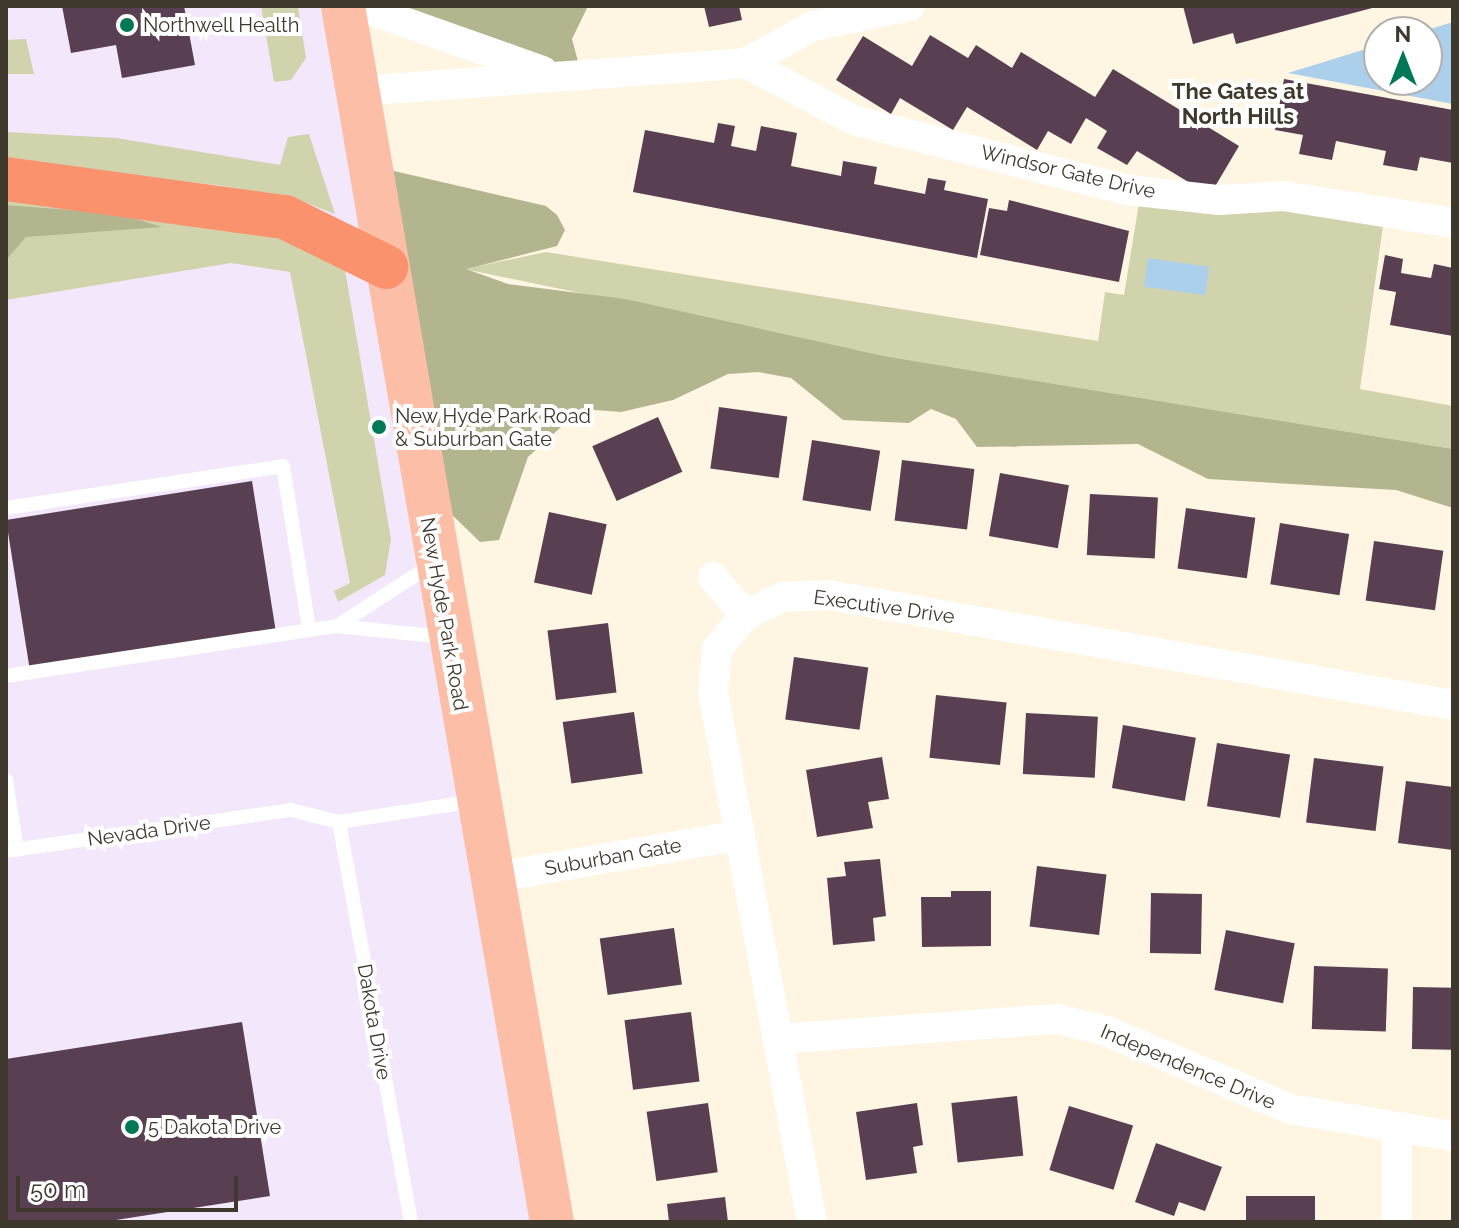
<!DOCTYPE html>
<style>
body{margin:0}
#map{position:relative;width:1459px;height:1228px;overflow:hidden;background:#fff5e3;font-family:Raleway,sans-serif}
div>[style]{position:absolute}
.commercial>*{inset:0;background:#f3e7fb}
.green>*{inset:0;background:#d0d3ac}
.forest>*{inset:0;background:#b2b58d}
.water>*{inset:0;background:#acd0ec;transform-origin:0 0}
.building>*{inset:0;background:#583f51;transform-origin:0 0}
.service>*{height:14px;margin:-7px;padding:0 7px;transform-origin:7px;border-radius:7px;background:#fff}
.minor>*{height:30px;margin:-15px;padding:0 15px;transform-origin:15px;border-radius:15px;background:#fff}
.primary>*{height:44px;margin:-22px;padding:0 22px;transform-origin:22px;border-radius:22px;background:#fdbea8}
.motorway>*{height:44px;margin:-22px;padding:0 22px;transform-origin:22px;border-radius:22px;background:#fb926e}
.dots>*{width:22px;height:22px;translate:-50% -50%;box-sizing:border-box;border:4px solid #fff;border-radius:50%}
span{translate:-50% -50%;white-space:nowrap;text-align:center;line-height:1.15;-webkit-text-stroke:8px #fff;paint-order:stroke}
.poi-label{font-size:20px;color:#3f392d}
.left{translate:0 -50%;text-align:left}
.street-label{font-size:20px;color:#3f392d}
.neighbourhood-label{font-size:22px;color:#3f392d;font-weight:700}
.frame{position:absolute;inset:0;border:8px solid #3f392d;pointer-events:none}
.north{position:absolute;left:1363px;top:16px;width:80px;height:80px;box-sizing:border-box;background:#fff;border:2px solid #b2b0ab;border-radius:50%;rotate:0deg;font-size:22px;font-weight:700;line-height:32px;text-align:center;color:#3f392d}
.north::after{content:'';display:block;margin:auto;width:28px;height:36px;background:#027956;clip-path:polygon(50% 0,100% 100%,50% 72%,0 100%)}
.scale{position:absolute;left:16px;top:1176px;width:222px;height:36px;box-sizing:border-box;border:4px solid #3f392d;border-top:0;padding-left:10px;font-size:24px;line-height:28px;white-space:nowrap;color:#3f392d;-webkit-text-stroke:6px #fff;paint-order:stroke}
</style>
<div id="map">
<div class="commercial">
<div style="clip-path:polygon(6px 6px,343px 6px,551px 1222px,6px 1222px)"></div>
</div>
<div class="green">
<div style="clip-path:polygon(261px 6px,298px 6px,306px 58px,291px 80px,274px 82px)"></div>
<div style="clip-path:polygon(26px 39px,34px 74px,6px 74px,6px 40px)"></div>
<div style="clip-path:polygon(6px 132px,116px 138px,280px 165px,288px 137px,309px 134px,335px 214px,294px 198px,216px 185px,6px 161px)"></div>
<div style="clip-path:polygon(6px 187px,296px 232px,344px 264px,391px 539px,385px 575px,338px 602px,334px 591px,350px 583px,290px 272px,231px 263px,6px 300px)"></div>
<div style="clip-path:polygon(1141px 191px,1385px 212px,1360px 389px,1453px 406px,1453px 449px,884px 356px,464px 269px,546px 252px,1098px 341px,1105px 292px,1124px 295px)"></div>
</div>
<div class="forest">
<div style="clip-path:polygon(402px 6px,588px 6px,572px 39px,579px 65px,559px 64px)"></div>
<div style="clip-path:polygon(368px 165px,546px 206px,557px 215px,565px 230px,557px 246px,466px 269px,508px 284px,625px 299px,884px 356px,1453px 449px,1453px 508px,1396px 490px,1208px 479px,1138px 444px,977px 447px,956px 419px,931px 409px,909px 423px,843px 420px,791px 378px,758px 372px,728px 374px,673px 400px,621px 412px,581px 409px,528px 457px,499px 540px,480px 542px,447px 510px)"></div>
<div style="clip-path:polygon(6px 205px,121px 214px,162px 227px,26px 237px,6px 260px)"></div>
</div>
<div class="water">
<div style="clip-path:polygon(1453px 22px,1453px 104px,1288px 73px,1379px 45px,1379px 80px,1427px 80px,1427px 32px,1421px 32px)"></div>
<div style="left:1148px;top:258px;width:62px;height:29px;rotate:8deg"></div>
</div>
<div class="building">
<div style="clip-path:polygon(62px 6px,184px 6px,195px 65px,122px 78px,116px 45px,71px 53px)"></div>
<div style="clip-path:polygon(704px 6px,739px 6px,742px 20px,709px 27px)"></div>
<div style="clip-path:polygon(1183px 6px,1376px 6px,1376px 7px,1236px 44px,1233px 33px,1193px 44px)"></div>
<div style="clip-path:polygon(930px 35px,968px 58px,976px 45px,1012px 68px,1021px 52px,1095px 97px,1113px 69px,1239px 146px,1210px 195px,1137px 151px,1127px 165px,1097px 148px,1107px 131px,1086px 118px,1071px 144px,1048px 131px,1037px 150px,967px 107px,953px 130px,900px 98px,891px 114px,836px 80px,863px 36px,912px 66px)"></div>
<div style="clip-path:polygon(1284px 79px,1453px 110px,1453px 163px,1420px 157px,1417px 171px,1383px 165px,1386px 151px,1336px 141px,1332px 160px,1299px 154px,1303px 135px,1275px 130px)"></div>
<div style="clip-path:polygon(718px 123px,735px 126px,731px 146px,756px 151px,761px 126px,797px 133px,791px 166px,841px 176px,843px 161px,877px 167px,874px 184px,925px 194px,928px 178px,946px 181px,944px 190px,988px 199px,977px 258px,633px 192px,645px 130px,714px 143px)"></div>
<div style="clip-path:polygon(1009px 200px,1129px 231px,1119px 282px,980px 255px,989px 208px,1007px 211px)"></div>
<div style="clip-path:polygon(1385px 255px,1403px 259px,1401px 273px,1431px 278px,1434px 264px,1453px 268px,1453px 336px,1390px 325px,1396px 292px,1379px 289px)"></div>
<div style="left:719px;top:407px;width:69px;height:62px;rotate:8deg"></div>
<div style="left:658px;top:417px;width:60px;height:72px;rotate:66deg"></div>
<div style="left:812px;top:440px;width:69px;height:61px;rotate:9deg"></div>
<div style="left:902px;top:460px;width:73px;height:61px;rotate:7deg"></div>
<div style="left:1000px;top:473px;width:70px;height:64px;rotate:10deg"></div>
<div style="left:252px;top:481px;width:150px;height:249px;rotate:81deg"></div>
<div style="left:1090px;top:494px;width:68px;height:61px;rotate:3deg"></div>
<div style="left:1186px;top:508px;width:70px;height:61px;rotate:8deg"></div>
<div style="left:549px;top:512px;width:59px;height:72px;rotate:12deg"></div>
<div style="left:1280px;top:523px;width:70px;height:62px;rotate:9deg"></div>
<div style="left:1374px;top:541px;width:70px;height:60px;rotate:8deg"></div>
<div style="left:608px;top:623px;width:70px;height:61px;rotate:83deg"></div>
<div style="left:794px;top:657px;width:75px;height:63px;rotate:8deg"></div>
<div style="left:936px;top:695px;width:71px;height:63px;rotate:6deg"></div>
<div style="left:634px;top:712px;width:62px;height:72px;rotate:82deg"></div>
<div style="left:1026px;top:713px;width:72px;height:61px;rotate:3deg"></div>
<div style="left:1123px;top:725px;width:74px;height:64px;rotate:10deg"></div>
<div style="left:1217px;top:743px;width:74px;height:64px;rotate:9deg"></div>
<div style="clip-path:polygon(882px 757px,889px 799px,868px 802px,873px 828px,817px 837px,806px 770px)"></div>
<div style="left:1314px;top:758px;width:70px;height:65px;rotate:7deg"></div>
<div style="clip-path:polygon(1406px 781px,1453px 787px,1453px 850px,1398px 843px)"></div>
<div style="clip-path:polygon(880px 859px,886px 916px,873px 918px,875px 941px,833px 945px,827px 878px,846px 876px,844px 862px)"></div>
<div style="left:1037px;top:866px;width:70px;height:61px;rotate:7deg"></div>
<div style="clip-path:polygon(951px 891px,991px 891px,991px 946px,922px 947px,921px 897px,951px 897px)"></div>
<div style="left:1151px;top:893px;width:51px;height:60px;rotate:1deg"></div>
<div style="left:674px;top:928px;width:57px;height:75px;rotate:82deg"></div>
<div style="left:1226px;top:930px;width:70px;height:61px;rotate:11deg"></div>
<div style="left:1314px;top:966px;width:74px;height:63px;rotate:2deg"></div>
<div style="left:1413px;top:987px;width:40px;height:62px;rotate:1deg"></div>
<div style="left:691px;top:1012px;width:70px;height:67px;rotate:83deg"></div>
<div style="clip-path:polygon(242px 1022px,270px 1196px,103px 1222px,6px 1222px,6px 1059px)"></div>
<div style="left:1017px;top:1096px;width:60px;height:66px;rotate:84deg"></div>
<div style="left:708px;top:1103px;width:70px;height:62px;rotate:82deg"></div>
<div style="clip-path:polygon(917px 1103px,923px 1145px,913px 1147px,917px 1173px,866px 1180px,856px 1112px)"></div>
<div style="left:1069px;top:1106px;width:67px;height:67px;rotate:17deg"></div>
<div style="clip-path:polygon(1156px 1143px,1222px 1167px,1205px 1211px,1179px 1202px,1174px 1216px,1135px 1202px)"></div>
<div style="left:1246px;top:1196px;width:69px;height:26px"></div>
<div style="clip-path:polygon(725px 1197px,728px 1222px,669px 1222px,667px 1204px)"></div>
</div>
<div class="service">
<div style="left:6px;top:508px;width:280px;rotate:-8.6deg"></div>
<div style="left:283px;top:466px;width:165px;rotate:80.9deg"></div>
<div style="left:337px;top:626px;width:116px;rotate:-33deg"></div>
<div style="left:6px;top:676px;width:334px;rotate:-8.6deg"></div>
<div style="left:336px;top:626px;width:110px;rotate:5.8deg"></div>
<div style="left:6px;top:780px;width:71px;rotate:81.1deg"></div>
<div style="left:339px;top:822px;width:406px;rotate:79.8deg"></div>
<div style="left:6px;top:851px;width:288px;rotate:-8.2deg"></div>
<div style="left:291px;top:810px;width:49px;rotate:14deg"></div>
<div style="left:339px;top:822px;width:138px;rotate:-8.8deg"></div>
</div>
<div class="minor">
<div style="left:359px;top:6px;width:195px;rotate:19.5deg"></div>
<div style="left:746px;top:63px;width:121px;rotate:28deg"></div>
<div style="left:853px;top:120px;width:284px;rotate:14.3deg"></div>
<div style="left:1128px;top:190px;width:92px;rotate:6.3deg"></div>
<div style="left:1219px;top:200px;width:64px;rotate:-3.6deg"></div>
<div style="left:1283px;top:196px;width:172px;rotate:9deg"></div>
<div style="left:358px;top:91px;width:389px;rotate:-4.1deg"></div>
<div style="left:746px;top:63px;width:77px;rotate:-28.9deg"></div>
<div style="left:813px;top:26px;width:99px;rotate:-11.7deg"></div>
<div style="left:713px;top:577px;width:50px;rotate:49.9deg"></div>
<div style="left:490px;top:878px;width:250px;rotate:-9.7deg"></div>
<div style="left:777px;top:1039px;width:281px;rotate:-4.1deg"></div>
<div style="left:1057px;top:1019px;width:51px;rotate:13.5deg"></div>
<div style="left:1107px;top:1031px;width:199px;rotate:23.1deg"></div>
<div style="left:1290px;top:1109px;width:165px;rotate:9.4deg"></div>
<div style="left:812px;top:1222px;width:539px;rotate:-100.58deg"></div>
<div style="left:713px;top:692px;width:43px;rotate:-84.7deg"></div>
<div style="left:717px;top:649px;width:44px;rotate:-50.5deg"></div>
<div style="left:745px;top:615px;width:42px;rotate:-25.3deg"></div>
<div style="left:783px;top:597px;width:45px;rotate:-2.5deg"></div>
<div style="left:828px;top:595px;width:635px;rotate:9.98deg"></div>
<div style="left:1397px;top:1222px;width:90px;rotate:-90deg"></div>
</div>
<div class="primary">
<div style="left:343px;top:6px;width:1234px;rotate:80.25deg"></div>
</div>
<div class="motorway">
<div style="left:6px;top:179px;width:282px;rotate:7.8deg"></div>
<div style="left:285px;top:217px;width:113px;rotate:26.3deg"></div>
</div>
<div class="dots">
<div style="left:127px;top:25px;background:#027956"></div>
<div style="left:379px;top:427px;background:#027956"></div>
<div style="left:132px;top:1127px;background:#027956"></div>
</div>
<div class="poi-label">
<span class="left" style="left:143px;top:25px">Northwell Health</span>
<span class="left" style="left:395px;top:428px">New Hyde Park Road<br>&amp; Suburban Gate</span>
<span class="left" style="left:148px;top:1127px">5 Dakota Drive</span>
</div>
<div class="street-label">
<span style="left:1068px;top:172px;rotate:13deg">Windsor Gate Drive</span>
<span style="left:884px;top:607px;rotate:8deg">Executive Drive</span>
<span style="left:444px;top:614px;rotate:80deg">New Hyde Park Road</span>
<span style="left:149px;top:831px;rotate:-8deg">Nevada Drive</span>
<span style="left:613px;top:857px;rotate:-10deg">Suburban Gate</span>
<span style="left:374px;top:1022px;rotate:80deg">Dakota Drive</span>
<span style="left:1188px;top:1067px;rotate:23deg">Independence Drive</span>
</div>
<div class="neighbourhood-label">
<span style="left:1238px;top:104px">The Gates at<br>North Hills</span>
</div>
<div class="frame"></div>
<div class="north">N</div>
<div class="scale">50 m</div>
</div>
